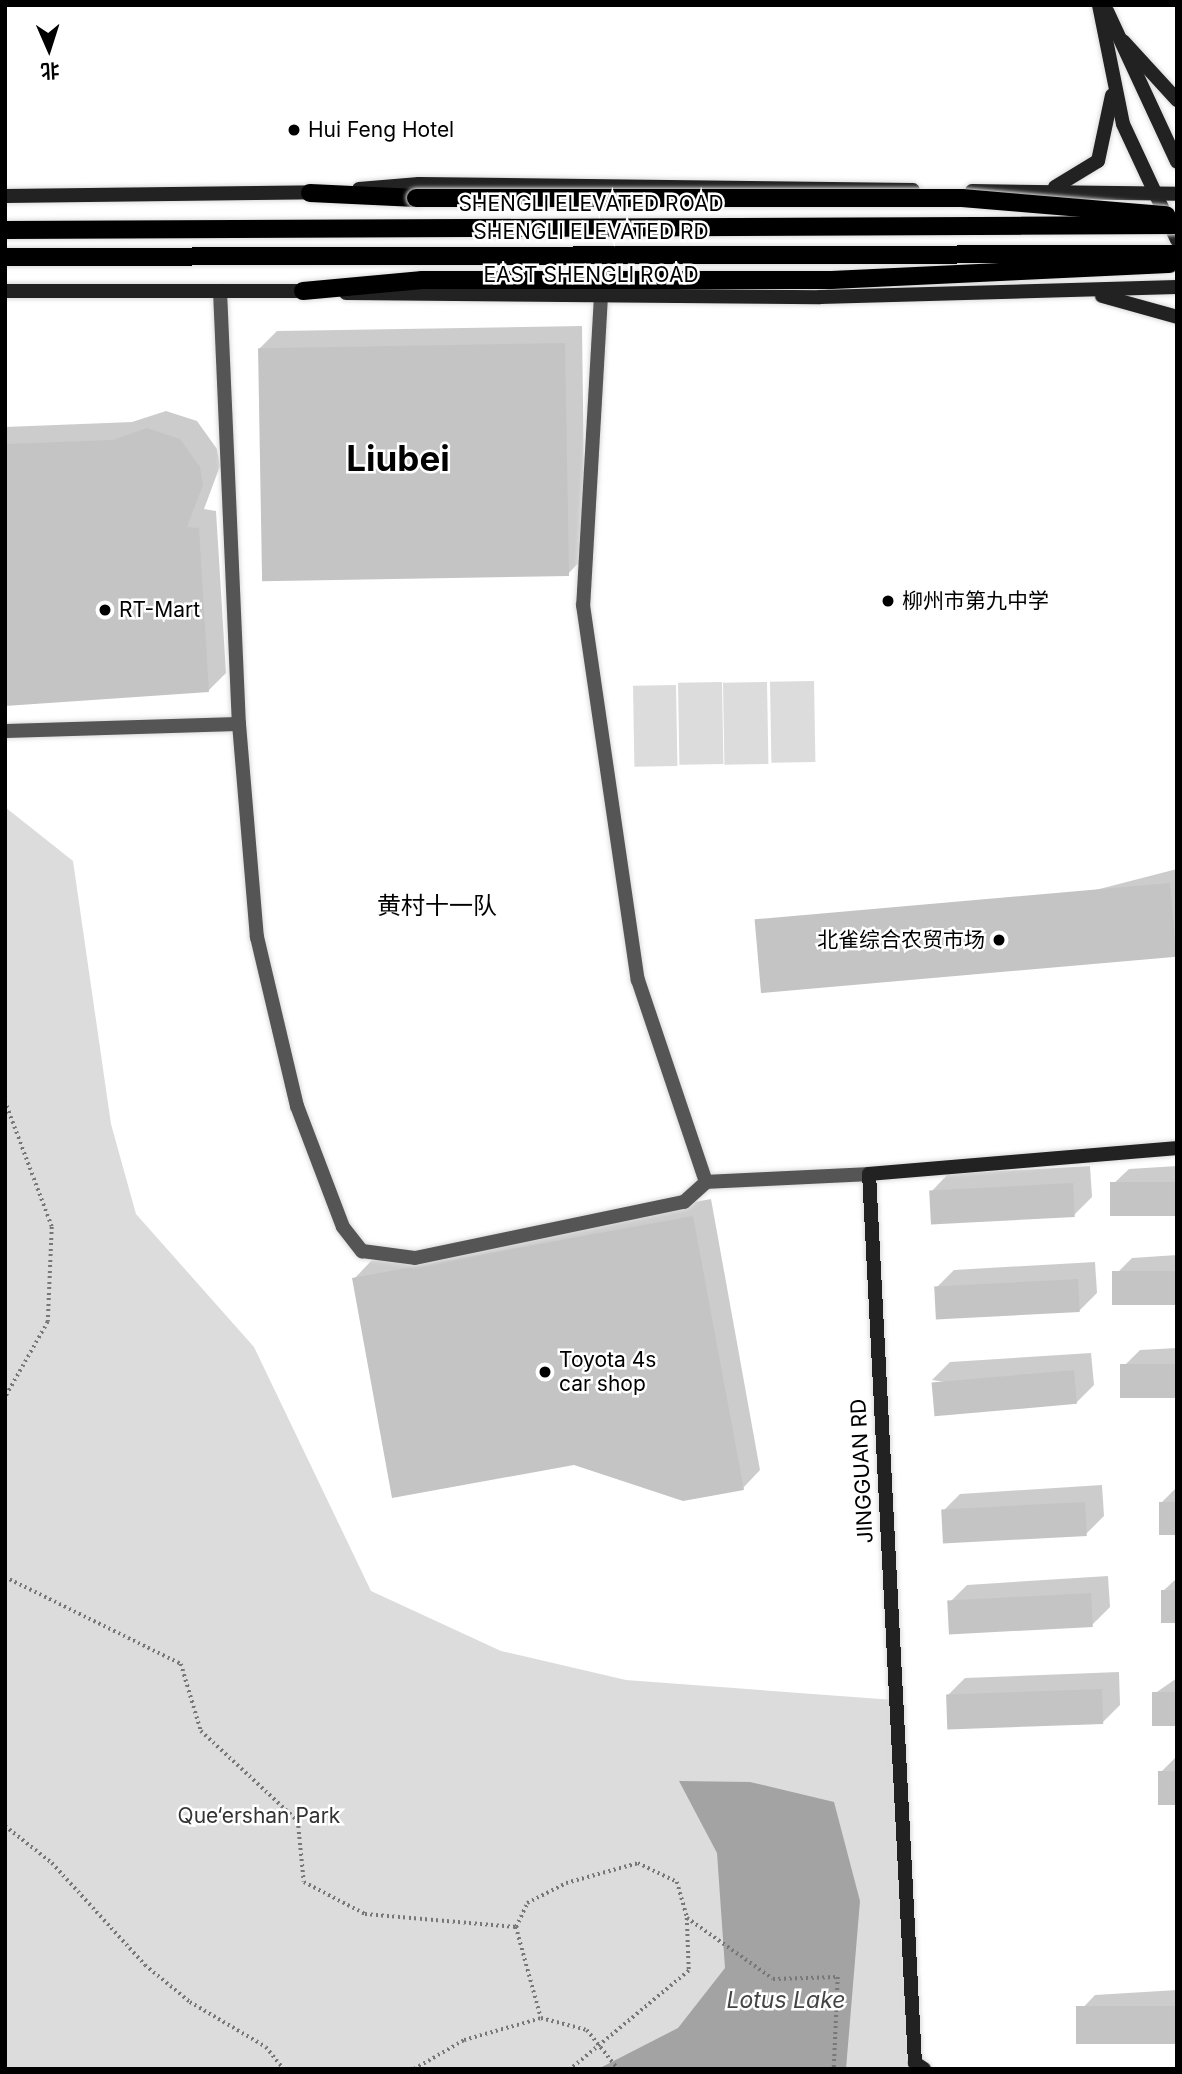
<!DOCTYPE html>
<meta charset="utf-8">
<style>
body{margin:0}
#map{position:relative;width:1182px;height:2074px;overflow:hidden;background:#fff;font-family:Inter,"Noto Sans SC",sans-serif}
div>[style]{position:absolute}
.green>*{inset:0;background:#dcdcdc;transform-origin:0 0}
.water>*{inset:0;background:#a3a3a3}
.shadow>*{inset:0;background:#0003}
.building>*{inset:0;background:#c4c4c4;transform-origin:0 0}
.path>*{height:3.5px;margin-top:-1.75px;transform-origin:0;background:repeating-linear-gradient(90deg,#777 0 2px,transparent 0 5.5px)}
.roads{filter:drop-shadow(0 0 2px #dbdbdb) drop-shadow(0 0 2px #dbdbdb)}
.street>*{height:14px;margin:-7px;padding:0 7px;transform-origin:7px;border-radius:7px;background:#555}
.secondary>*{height:14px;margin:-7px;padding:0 7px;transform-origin:7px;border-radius:7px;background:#222}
.primary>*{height:18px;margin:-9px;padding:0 9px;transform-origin:9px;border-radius:9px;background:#000}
.bridges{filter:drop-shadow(0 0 2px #dbdbdb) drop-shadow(0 0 2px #dbdbdb)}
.primary-bridge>*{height:18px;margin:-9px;padding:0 9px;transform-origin:9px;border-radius:9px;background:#000}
.dots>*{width:19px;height:19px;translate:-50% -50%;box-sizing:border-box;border:4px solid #fff;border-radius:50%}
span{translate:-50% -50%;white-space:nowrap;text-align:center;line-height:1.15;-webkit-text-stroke:5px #fff;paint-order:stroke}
.poi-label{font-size:21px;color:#000}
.left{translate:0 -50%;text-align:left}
.right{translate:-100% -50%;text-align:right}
.street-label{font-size:21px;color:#000}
.park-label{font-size:21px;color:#333}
.water-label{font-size:23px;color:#444;font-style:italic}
.quarter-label{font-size:24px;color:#000}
.town-label{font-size:35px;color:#000;font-weight:700}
.frame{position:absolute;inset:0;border:7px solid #000;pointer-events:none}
.north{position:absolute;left:14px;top:14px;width:70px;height:70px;-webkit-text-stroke:5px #fff;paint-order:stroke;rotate:177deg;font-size:19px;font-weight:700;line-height:28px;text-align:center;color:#000}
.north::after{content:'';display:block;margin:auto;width:24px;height:32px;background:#000;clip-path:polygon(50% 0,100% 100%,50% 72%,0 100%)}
</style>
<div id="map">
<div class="green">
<div style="left:814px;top:681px;width:81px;height:44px;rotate:89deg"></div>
<div style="left:722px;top:682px;width:82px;height:44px;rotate:89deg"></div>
<div style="left:767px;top:682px;width:82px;height:44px;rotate:89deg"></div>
<div style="left:676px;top:685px;width:81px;height:43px;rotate:89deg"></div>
<div style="clip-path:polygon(5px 807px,73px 861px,111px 1124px,136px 1214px,254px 1347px,371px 1591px,501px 1651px,626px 1680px,894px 1700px,915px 2063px,924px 2069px,5px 2069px)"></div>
</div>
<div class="water">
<div style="clip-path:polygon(679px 1781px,750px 1782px,834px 1802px,860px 1901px,846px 2069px,598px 2069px,678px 2028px,725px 1968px,717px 1853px)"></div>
</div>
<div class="shadow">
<div style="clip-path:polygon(582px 326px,585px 556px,568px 574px,259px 349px,277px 331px)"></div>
<div style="clip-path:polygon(166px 411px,197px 421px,217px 449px,220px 466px,204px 509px,216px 511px,226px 673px,209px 690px,5px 704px,5px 427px,132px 422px)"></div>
<div style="clip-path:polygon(1177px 869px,1177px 955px,768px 987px,786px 970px)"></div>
<div style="clip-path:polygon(1090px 1166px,1092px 1197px,1074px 1215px,931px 1192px,948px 1174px)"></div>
<div style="clip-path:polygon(1177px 1166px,1177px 1214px,1111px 1186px,1129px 1169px)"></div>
<div style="clip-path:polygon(711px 1199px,760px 1470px,743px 1488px,354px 1279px,371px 1261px)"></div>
<div style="clip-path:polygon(1177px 1255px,1177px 1303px,1114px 1276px,1132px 1258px)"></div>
<div style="clip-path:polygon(1095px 1262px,1097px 1293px,1079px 1311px,936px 1288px,954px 1270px)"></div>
<div style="clip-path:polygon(1177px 1348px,1177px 1396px,1122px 1368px,1140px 1350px)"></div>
<div style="clip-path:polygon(1091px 1353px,1094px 1385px,1076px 1403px,932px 1380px,950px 1362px)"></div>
<div style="clip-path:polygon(1102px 1485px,1104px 1516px,1086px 1534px,943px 1511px,960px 1494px)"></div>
<div style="clip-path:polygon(1177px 1487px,1177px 1533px,1161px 1503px)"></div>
<div style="clip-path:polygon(1108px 1576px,1110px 1607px,1092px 1625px,949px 1603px,967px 1585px)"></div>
<div style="clip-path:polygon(1177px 1578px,1177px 1621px,1163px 1591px)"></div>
<div style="clip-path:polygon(1119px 1672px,1120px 1705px,1102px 1723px,947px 1696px,965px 1678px)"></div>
<div style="clip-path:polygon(1177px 1678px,1177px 1725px,1154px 1694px)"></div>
<div style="clip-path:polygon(1176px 1757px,1177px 1757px,1177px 1803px,1160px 1773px)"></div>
<div style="clip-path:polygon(1177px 1990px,1177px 2042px,1078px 2013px,1095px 1995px)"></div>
</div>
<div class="building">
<div style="left:565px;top:343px;width:233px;height:307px;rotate:89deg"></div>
<div style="clip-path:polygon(147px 428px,180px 439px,200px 467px,203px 485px,187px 527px,199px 528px,209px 692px,5px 706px,5px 444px,113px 440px)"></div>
<div style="left:1170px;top:883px;width:74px;height:417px;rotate:85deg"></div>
<div style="left:1177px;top:1182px;width:34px;height:67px;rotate:90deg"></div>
<div style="left:1073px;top:1183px;width:34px;height:144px;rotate:87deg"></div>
<div style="clip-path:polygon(693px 1216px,744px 1490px,683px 1501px,574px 1465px,392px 1498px,352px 1278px)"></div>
<div style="left:1177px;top:1271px;width:34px;height:65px;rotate:90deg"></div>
<div style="left:1078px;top:1279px;width:33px;height:144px;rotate:87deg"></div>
<div style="left:1177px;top:1364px;width:34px;height:57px;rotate:90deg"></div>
<div style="left:1074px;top:1370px;width:34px;height:143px;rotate:85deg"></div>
<div style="left:1085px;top:1502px;width:34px;height:144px;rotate:87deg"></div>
<div style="left:1159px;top:1502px;width:18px;height:33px"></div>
<div style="left:1161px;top:1590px;width:16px;height:33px"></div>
<div style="left:1091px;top:1593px;width:34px;height:144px;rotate:87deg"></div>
<div style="left:1102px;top:1689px;width:35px;height:156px;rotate:88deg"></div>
<div style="left:1177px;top:1692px;width:34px;height:25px;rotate:90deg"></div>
<div style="left:1177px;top:1771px;width:34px;height:19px;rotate:90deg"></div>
<div style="left:1177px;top:2006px;width:38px;height:101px;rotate:90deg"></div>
</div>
<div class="path">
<div style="left:5px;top:1101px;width:134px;rotate:69.5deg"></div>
<div style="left:52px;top:1227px;width:95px;rotate:92.4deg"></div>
<div style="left:48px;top:1322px;width:87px;rotate:119.5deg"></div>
<div style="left:5px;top:1577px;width:196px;rotate:26.3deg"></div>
<div style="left:181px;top:1664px;width:70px;rotate:73.4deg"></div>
<div style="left:201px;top:1731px;width:132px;rotate:42.9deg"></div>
<div style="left:298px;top:1821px;width:61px;rotate:84.4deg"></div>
<div style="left:304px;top:1882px;width:69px;rotate:27.7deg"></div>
<div style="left:365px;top:1914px;width:152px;rotate:4.9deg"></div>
<div style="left:516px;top:1927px;width:94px;rotate:74.6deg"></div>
<div style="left:541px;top:2018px;width:48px;rotate:14.6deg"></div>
<div style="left:587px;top:2030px;width:50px;rotate:51.5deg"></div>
<div style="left:5px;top:1826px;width:60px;rotate:38.2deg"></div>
<div style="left:52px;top:1863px;width:138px;rotate:47.6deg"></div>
<div style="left:145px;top:1965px;width:58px;rotate:39.4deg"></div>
<div style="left:190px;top:2002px;width:88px;rotate:30.6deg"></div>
<div style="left:266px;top:2047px;width:28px;rotate:51deg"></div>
<div style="left:687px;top:1918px;width:105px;rotate:35.3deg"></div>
<div style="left:773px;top:1979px;width:65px;rotate:-1.8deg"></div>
<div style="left:838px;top:1977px;width:92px;rotate:92.5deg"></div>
<div style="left:516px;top:1927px;width:26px;rotate:-65deg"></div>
<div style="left:527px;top:1903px;width:44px;rotate:-27.1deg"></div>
<div style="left:566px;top:1883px;width:75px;rotate:-15.5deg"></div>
<div style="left:638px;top:1863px;width:43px;rotate:26deg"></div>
<div style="left:677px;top:1882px;width:37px;rotate:74deg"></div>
<div style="left:687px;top:1918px;width:53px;rotate:87.8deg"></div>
<div style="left:689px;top:1971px;width:153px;rotate:140.3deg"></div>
<div style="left:414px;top:2069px;width:58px;rotate:-30.1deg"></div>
<div style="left:464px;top:2040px;width:80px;rotate:-15.9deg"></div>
</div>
<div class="roads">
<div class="street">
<div style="left:220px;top:291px;width:433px;rotate:87.5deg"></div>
<div style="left:239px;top:724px;width:214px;rotate:85.2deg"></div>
<div style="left:257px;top:937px;width:174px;rotate:76.7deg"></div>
<div style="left:297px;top:1106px;width:129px;rotate:69.2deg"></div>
<div style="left:343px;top:1227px;width:31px;rotate:52deg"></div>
<div style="left:362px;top:1251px;width:53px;rotate:7.5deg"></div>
<div style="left:415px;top:1258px;width:275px;rotate:-11.8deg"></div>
<div style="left:684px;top:1202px;width:30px;rotate:-42deg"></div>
<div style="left:706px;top:1182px;width:163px;rotate:-2.8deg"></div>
<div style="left:601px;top:296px;width:310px;rotate:93.3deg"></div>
<div style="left:583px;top:605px;width:379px;rotate:81.7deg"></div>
<div style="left:638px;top:980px;width:213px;rotate:71.4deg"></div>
<div style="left:5px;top:731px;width:234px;rotate:-1.7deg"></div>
</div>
<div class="secondary">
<div style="left:1099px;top:5px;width:121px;rotate:78.6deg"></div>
<div style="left:1123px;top:124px;width:128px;rotate:65deg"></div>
<div style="left:1107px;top:11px;width:166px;rotate:65.1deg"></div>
<div style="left:1123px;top:41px;width:80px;rotate:47.5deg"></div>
<div style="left:1055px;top:187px;width:50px;rotate:-31.2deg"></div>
<div style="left:1098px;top:161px;width:67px;rotate:-78deg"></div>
<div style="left:359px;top:189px;width:60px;rotate:-4.8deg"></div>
<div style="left:419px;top:184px;width:494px;rotate:0.7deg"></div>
<div style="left:972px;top:191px;width:205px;rotate:0.8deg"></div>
<div style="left:5px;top:196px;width:313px;rotate:-0.7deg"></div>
<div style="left:5px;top:291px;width:307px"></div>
<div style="left:346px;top:293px;width:474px;rotate:0.5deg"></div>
<div style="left:820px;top:297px;width:357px;rotate:-1.6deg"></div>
<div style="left:1102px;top:296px;width:78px;rotate:15.6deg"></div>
<div style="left:924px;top:2069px;width:11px;rotate:-146deg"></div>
<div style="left:915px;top:2063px;width:890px;rotate:-92.96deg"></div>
<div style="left:869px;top:1174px;width:309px;rotate:-4.8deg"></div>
</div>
<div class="primary">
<div style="left:310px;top:193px;width:106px;rotate:2.7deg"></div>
<div style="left:5px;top:257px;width:1172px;rotate:-0.15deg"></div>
<div style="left:303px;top:291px;width:120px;rotate:-5.3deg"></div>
<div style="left:422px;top:280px;width:408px"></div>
<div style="left:830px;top:280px;width:340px;rotate:-2.7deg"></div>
</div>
</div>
<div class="bridges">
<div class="primary-bridge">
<div style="left:416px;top:198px;width:546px"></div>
<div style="left:962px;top:198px;width:205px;rotate:4.8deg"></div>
<div style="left:5px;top:230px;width:1172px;rotate:-0.24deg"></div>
</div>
</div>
<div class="dots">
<div style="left:294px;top:130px;background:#000"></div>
<div style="left:888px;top:601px;background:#000"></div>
<div style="left:105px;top:610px;background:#000"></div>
<div style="left:999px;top:940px;background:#000"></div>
<div style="left:545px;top:1372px;background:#000"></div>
</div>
<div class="poi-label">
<span class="left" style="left:308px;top:130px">Hui Feng Hotel</span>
<span class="left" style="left:902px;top:601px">柳州市第九中学</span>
<span class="left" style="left:119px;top:610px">RT-Mart</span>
<span class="right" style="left:985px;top:940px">北雀综合农贸市场</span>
<span class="left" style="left:559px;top:1372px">Toyota 4s<br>car shop</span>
</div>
<div class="street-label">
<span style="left:591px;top:204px">SHENGLI ELEVATED ROAD</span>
<span style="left:591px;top:232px">SHENGLI ELEVATED RD</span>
<span style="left:591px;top:275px">EAST SHENGLI ROAD</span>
<span style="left:862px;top:1471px;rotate:-93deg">JINGGUAN RD</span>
</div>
<div class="park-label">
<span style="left:259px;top:1816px">Que‘ershan Park</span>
</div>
<div class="water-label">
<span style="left:786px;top:2000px">Lotus Lake</span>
</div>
<div class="quarter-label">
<span style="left:437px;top:906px">黄村十一队</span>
</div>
<div class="town-label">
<span style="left:398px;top:458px">Liubei</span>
</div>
<div class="frame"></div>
<div class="north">北</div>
</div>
